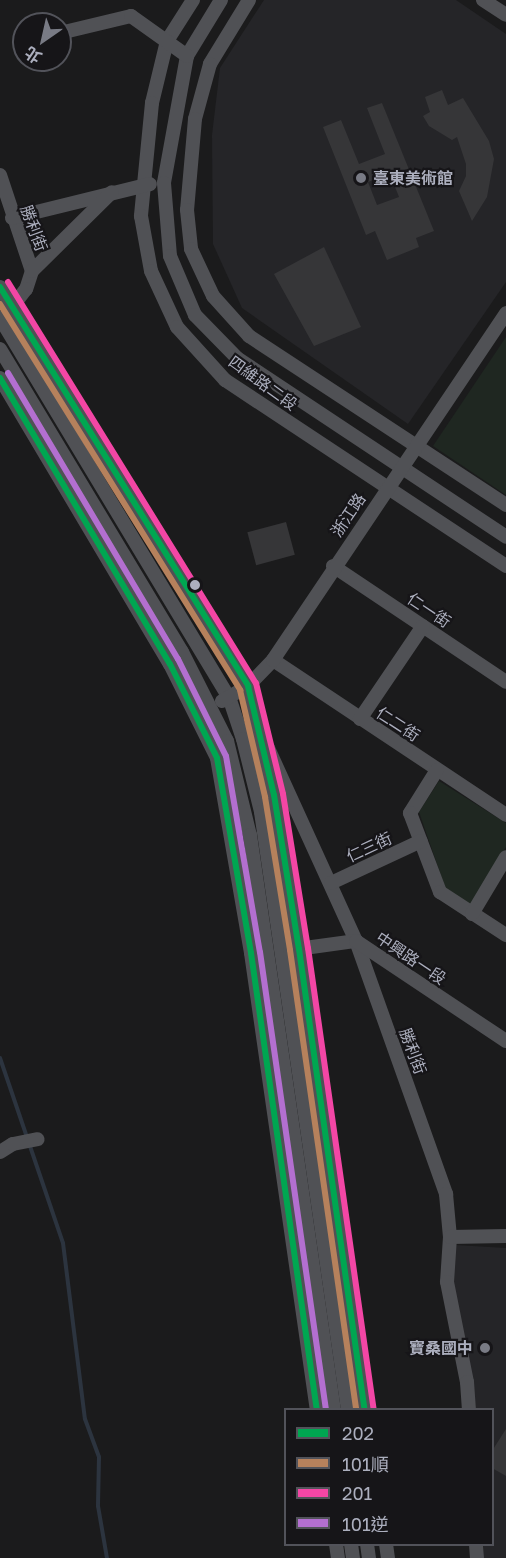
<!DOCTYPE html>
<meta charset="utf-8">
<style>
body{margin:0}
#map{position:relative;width:506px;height:1558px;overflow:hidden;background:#1b1b1c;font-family:"Golos Text","Noto Sans TC",sans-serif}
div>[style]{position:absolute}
.built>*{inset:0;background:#252528}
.green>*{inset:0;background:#1f2721}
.stream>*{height:4px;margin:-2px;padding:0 2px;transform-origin:2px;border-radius:2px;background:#2c343f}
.building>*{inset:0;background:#363638;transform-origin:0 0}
.minor>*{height:14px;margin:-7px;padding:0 7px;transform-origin:7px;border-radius:7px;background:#505155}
.bus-1>*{height:6px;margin:-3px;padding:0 3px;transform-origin:3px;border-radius:3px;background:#00a651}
.bus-2>*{height:6px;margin:-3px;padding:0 3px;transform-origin:3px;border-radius:3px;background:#b6815c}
.bus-3>*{height:6px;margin:-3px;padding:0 3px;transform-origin:3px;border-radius:3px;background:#f346a5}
.bus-4>*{height:6px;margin:-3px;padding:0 3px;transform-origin:3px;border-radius:3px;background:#b36fd0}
.dots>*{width:16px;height:16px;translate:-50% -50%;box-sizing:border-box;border:3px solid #161518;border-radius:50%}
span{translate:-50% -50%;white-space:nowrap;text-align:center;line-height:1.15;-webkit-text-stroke:4.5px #161518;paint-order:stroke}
.poi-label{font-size:16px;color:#acafbe;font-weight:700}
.left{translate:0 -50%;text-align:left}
.right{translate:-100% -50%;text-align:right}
.street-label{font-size:16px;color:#acafbe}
.legend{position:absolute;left:284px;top:1408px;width:210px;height:138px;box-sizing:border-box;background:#161518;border:2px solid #52535a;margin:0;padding:8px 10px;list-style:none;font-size:18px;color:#acafbe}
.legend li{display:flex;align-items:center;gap:12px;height:30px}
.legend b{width:30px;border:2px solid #52535a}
.north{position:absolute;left:12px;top:12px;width:60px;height:60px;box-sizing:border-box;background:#161518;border:2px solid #52535a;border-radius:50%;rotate:214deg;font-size:16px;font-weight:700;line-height:24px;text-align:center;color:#acafbe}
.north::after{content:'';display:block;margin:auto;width:21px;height:27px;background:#797b85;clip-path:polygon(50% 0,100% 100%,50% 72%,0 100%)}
</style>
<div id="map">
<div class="built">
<div style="clip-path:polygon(264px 0,456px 0,506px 34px,506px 282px,408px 424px,242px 308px,213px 244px,212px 135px,220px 68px)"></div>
<div style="clip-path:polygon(455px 1245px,506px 1248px,506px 1558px,484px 1558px,484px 1545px,492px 1544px,492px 1410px,475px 1409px,452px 1294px)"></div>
</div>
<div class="green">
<div style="clip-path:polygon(506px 337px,506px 495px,433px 446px)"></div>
<div style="clip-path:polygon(439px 781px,506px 823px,506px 847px,471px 906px,445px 887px,419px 812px)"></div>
</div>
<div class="stream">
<div style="left:0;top:1058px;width:195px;rotate:71.2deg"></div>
<div style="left:63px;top:1243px;width:177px;rotate:82.9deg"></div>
<div style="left:85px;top:1419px;width:40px;rotate:69.8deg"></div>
<div style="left:99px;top:1457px;width:49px;rotate:91.2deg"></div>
<div style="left:98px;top:1506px;width:53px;rotate:80.2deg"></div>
</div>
<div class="building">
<div style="clip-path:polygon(442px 90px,448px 105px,463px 98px,489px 141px,494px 159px,487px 197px,472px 221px,459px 191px,466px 176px,466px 164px,457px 137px,452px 140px,429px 126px,423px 116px,430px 112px,425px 97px)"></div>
<div style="clip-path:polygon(evenodd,382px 103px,434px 231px,416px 238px,419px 247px,387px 260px,375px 231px,366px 235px,323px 127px,341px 120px,359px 164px,385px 154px,367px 108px,382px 103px,390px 174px,399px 197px,377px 205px,368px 182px,390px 174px)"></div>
<div style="clip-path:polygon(324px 247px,361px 327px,314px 346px,274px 274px)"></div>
<div style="left:286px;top:522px;width:34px;height:40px;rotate:75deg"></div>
<div style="clip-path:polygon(506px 1429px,506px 1476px,492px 1468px,492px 1451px)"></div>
</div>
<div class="minor">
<div style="left:193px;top:0;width:49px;rotate:122.4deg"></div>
<div style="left:167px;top:41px;width:64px;rotate:103.6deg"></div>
<div style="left:152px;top:103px;width:114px;rotate:95.6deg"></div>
<div style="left:141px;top:216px;width:56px;rotate:79.7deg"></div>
<div style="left:151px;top:271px;width:62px;rotate:65.1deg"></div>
<div style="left:177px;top:327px;width:72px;rotate:47.8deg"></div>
<div style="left:225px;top:380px;width:337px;rotate:33.5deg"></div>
<div style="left:221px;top:0;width:66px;rotate:121.3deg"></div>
<div style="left:187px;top:56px;width:129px;rotate:100.3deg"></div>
<div style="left:164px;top:183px;width:73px;rotate:85.3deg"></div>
<div style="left:170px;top:256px;width:64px;rotate:67deg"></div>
<div style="left:195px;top:315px;width:60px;rotate:45.7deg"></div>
<div style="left:237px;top:358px;width:323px;rotate:33.6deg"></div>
<div style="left:249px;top:0;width:75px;rotate:121.4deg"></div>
<div style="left:210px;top:64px;width:57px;rotate:105.3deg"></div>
<div style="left:195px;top:119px;width:91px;rotate:95deg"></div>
<div style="left:187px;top:210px;width:39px;rotate:84deg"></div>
<div style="left:191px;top:249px;width:52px;rotate:64.9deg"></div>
<div style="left:213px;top:296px;width:54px;rotate:48deg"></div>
<div style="left:249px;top:336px;width:308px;rotate:33.3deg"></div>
<div style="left:483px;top:0;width:27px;rotate:33deg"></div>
<div style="left:60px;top:33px;width:73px;rotate:-13.5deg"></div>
<div style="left:131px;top:16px;width:69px;rotate:35.5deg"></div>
<div style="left:0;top:175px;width:101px;rotate:71.6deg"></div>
<div style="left:32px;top:271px;width:19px;rotate:108deg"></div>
<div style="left:26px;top:289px;width:31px;rotate:128deg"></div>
<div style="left:12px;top:218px;width:142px;rotate:-13.8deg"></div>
<div style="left:32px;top:271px;width:112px;rotate:-44.6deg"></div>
<div style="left:0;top:287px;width:470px;rotate:58.1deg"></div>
<div style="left:248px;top:686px;width:112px;rotate:76.6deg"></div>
<div style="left:274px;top:795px;width:156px;rotate:80.8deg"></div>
<div style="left:299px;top:949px;width:466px;rotate:81.9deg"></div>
<div style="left:0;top:318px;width:443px;rotate:58.9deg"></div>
<div style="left:229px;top:697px;width:44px;rotate:71.6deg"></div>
<div style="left:243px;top:739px;width:75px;rotate:76.1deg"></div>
<div style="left:261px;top:812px;width:604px;rotate:81.72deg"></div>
<div style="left:0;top:349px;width:353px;rotate:59deg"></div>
<div style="left:182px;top:652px;width:100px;rotate:63.2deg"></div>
<div style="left:227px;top:741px;width:97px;rotate:76.3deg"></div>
<div style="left:250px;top:835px;width:581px;rotate:81.69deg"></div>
<div style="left:0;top:378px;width:333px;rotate:59.3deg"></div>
<div style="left:170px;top:664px;width:105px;rotate:63.4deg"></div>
<div style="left:217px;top:758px;width:198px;rotate:80.1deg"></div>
<div style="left:251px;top:953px;width:462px;rotate:81.8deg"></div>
<div style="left:333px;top:566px;width:208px;rotate:33.8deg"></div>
<div style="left:273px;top:660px;width:280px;rotate:33.6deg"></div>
<div style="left:222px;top:701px;width:30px;rotate:-30deg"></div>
<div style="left:248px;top:686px;width:36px;rotate:-46deg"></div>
<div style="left:273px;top:660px;width:418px;rotate:-56.1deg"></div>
<div style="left:360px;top:719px;width:112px;rotate:-55.9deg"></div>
<div style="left:268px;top:748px;width:212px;rotate:65.5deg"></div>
<div style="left:356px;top:941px;width:269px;rotate:70.4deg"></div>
<div style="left:446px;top:1194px;width:43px;rotate:84.7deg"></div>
<div style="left:450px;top:1237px;width:45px;rotate:93.8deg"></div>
<div style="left:447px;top:1282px;width:102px;rotate:78.7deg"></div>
<div style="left:467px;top:1382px;width:28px;rotate:86deg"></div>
<div style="left:437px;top:770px;width:51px;rotate:122.1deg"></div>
<div style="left:410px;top:813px;width:85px;rotate:69.2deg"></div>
<div style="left:440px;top:892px;width:79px;rotate:33.1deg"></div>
<div style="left:331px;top:883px;width:99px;rotate:-25deg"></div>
<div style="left:472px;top:914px;width:66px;rotate:-59.2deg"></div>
<div style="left:290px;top:950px;width:67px;rotate:-7.8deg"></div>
<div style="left:356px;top:941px;width:180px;rotate:33.7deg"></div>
<div style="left:0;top:1152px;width:15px;rotate:-32deg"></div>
<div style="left:13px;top:1144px;width:25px;rotate:-11deg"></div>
<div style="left:450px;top:1237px;width:56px;rotate:-1deg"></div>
<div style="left:336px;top:1544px;width:14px;rotate:82deg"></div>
<div style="left:351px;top:1544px;width:14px;rotate:82deg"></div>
<div style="left:367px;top:1544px;width:14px;rotate:82deg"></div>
<div style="left:386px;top:1544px;width:14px;rotate:82deg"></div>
<div style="left:476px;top:1544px;width:14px;rotate:86deg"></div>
</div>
<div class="bus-1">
<div style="left:0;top:287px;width:470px;rotate:58.1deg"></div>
<div style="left:248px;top:686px;width:112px;rotate:76.6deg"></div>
<div style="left:274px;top:795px;width:156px;rotate:80.8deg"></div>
<div style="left:299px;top:949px;width:466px;rotate:81.9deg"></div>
<div style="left:0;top:378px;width:333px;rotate:59.3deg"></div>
<div style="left:170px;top:664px;width:105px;rotate:63.4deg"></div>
<div style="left:217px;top:758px;width:198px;rotate:80.1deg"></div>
<div style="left:251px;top:953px;width:462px;rotate:81.8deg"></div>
</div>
<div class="bus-2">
<div style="left:0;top:304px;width:455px;rotate:58.1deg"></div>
<div style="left:240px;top:690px;width:110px;rotate:76.8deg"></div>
<div style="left:265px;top:797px;width:155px;rotate:80.7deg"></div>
<div style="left:290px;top:950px;width:465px;rotate:81.8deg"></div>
</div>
<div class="bus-3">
<div style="left:8px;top:282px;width:471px;rotate:58.3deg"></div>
<div style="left:256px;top:683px;width:114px;rotate:76.3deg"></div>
<div style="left:283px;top:794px;width:156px;rotate:80.8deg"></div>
<div style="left:308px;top:948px;width:466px;rotate:81.9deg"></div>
</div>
<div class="bus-4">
<div style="left:8px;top:373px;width:333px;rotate:59.3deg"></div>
<div style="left:178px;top:659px;width:108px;rotate:63.7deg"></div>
<div style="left:226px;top:756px;width:199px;rotate:80.2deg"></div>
<div style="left:260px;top:952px;width:462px;rotate:81.8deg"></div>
</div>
<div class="dots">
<div style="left:361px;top:178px;background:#797b85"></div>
<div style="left:195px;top:585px;background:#acafbe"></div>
<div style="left:485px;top:1348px;background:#797b85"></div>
</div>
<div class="poi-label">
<span class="left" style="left:373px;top:178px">臺東美術館</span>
<span class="right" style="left:473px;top:1348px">寶桑國中</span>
</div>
<div class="street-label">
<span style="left:34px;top:228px;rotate:70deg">勝利街</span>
<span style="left:263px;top:383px;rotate:36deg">四維路二段</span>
<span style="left:348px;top:515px;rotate:-56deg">浙江路</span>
<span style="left:429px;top:610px;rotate:34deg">仁一街</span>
<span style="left:398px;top:724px;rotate:33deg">仁二街</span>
<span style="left:369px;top:847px;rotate:-25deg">仁三街</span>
<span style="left:411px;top:958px;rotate:34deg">中興路一段</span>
<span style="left:413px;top:1051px;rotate:70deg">勝利街</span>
</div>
<ul class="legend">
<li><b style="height:8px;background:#00a651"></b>202</li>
<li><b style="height:8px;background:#b6815c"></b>101順</li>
<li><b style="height:8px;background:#f346a5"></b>201</li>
<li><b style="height:8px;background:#b36fd0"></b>101逆</li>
</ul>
<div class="north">北</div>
</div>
